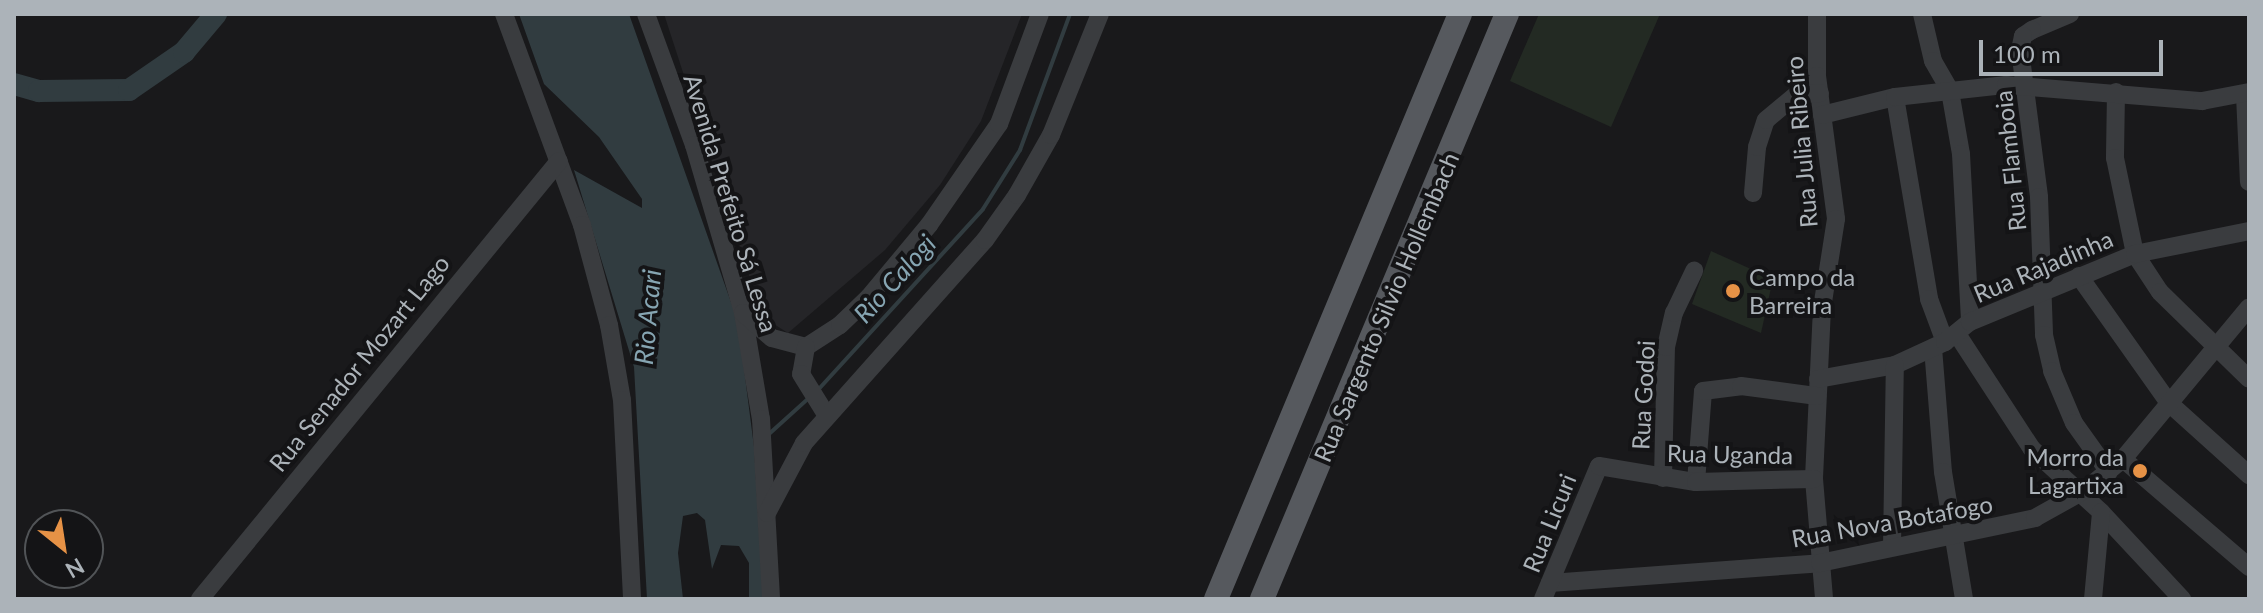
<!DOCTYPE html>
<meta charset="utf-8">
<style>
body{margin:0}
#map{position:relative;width:2263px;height:613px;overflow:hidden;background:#19191b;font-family:Lato,sans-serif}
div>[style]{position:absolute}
.built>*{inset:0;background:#252528}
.green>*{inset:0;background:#232a23}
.water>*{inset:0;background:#313c40}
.stream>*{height:4px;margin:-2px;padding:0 2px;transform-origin:2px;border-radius:2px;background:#313c40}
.river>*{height:22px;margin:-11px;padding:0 11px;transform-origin:11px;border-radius:11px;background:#313c40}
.minor>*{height:18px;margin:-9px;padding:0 9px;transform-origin:9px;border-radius:9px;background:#3a3c3f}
.major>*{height:24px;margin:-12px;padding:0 12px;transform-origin:12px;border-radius:12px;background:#56595e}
.dots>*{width:22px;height:22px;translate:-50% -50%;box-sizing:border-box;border:4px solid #141416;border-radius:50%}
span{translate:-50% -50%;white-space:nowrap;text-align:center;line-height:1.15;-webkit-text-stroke:8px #141416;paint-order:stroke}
.street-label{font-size:24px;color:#acb3b9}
.poi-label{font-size:24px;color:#acb3b9}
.left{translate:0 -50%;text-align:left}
.right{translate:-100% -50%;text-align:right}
.water-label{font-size:26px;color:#86a5b2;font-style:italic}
.frame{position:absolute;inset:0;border:16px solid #acb3b9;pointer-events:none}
.north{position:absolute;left:24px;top:509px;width:80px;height:80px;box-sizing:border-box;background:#141416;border:2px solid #515457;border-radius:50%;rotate:150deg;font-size:22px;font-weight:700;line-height:32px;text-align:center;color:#acb3b9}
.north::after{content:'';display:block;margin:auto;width:28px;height:36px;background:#e69246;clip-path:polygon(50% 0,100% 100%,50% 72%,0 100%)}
.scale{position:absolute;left:1979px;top:40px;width:184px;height:36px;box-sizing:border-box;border:4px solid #acb3b9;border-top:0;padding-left:10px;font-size:24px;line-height:28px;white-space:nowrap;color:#acb3b9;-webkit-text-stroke:6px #141416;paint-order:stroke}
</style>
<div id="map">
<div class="built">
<div style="clip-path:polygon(664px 14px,1022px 14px,981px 121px,940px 185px,885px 250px,788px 333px,769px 321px,758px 303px)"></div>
</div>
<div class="green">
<div style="clip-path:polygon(1539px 14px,1660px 14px,1611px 127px,1510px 81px)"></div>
<div style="clip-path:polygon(1711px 251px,1773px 279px,1761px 333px,1692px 304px)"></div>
</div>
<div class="water">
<div style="clip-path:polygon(519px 14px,629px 14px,738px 322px,754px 447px,763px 599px,749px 599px,749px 563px,739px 546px,721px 545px,712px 569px,705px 520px,697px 513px,683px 516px,678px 553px,683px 599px,647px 599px,634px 367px,574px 170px,642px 208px,642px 199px,599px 137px,544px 84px)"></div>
</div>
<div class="stream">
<div style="left:817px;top:391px;width:246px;rotate:-47.6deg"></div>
<div style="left:983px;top:209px;width:70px;rotate:-57.9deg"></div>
<div style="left:1020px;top:150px;width:145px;rotate:-69.8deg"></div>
<div style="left:769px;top:434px;width:55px;rotate:-42.1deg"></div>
</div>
<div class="river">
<div style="left:14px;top:84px;width:26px;rotate:16deg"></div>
<div style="left:39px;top:91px;width:90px;rotate:-0.6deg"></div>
<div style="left:129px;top:90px;width:67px;rotate:-34.6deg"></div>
<div style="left:184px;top:52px;width:50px;rotate:-49.9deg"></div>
</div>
<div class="minor">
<div style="left:504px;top:14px;width:225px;rotate:69.7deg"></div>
<div style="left:582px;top:225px;width:104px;rotate:74.9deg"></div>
<div style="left:609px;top:325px;width:76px;rotate:80.2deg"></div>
<div style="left:622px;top:400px;width:199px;rotate:87.1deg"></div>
<div style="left:646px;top:14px;width:140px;rotate:69.9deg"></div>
<div style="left:694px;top:145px;width:175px;rotate:73.7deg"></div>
<div style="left:743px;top:313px;width:108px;rotate:80.4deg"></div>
<div style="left:761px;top:419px;width:180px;rotate:86.8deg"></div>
<div style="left:1817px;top:14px;width:62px;rotate:90deg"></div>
<div style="left:1817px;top:76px;width:144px;rotate:82.4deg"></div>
<div style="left:1836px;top:219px;width:90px;rotate:98.9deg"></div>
<div style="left:1822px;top:308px;width:171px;rotate:92.7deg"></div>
<div style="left:1814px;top:479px;width:120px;rotate:85.2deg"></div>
<div style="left:1922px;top:14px;width:48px;rotate:76.8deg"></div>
<div style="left:1933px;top:61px;width:34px;rotate:60deg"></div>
<div style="left:1950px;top:91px;width:64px;rotate:80.1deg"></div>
<div style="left:1961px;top:154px;width:168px;rotate:86.9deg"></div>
<div style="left:2070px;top:14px;width:41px;rotate:157.2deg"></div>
<div style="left:2032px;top:30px;width:11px;rotate:146deg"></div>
<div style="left:2023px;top:36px;width:14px;rotate:102deg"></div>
<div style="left:2020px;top:50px;width:148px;rotate:82.6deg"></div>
<div style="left:2039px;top:197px;width:138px;rotate:87.9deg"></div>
<div style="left:2044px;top:335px;width:37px;rotate:77deg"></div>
<div style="left:2052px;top:371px;width:56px;rotate:67.1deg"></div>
<div style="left:2074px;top:423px;width:60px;rotate:54.5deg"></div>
<div style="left:2116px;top:92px;width:66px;rotate:90.9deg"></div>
<div style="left:2115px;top:158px;width:98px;rotate:78.2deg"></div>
<div style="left:2135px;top:254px;width:45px;rotate:56.7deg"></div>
<div style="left:2160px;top:292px;width:124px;rotate:44.3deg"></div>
<div style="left:2245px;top:95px;width:87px;rotate:87.4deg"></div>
<div style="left:1895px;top:97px;width:205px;rotate:80.4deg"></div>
<div style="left:1929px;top:299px;width:46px;rotate:69.6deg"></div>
<div style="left:1822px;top:115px;width:75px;rotate:-13.9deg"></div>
<div style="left:1895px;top:97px;width:112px;rotate:-6.2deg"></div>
<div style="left:2006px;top:85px;width:197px;rotate:4.7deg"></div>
<div style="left:2202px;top:101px;width:48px;rotate:-10.8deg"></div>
<div style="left:1753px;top:193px;width:46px;rotate:-85deg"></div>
<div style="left:1757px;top:147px;width:28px;rotate:-72deg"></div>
<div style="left:1766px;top:120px;width:40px;rotate:-40deg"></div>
<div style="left:1797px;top:94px;width:23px;rotate:-2deg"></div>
<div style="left:2079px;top:276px;width:156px;rotate:54.7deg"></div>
<div style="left:2169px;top:403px;width:108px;rotate:42deg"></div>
<div style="left:743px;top:313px;width:38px;rotate:41deg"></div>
<div style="left:772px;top:338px;width:35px;rotate:15deg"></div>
<div style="left:806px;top:347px;width:40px;rotate:-32.9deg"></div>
<div style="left:840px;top:325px;width:40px;rotate:-44deg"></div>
<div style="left:869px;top:297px;width:94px;rotate:-50.2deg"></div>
<div style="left:929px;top:225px;width:123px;rotate:-55.3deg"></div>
<div style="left:999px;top:124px;width:117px;rotate:-69.6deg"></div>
<div style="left:1957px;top:334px;width:137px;rotate:56.9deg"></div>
<div style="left:2032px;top:449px;width:93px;rotate:42.4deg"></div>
<div style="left:2101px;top:512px;width:119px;rotate:47deg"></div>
<div style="left:806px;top:347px;width:27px;rotate:100deg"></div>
<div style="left:801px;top:374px;width:49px;rotate:58.2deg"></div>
<div style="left:1933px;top:348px;width:124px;rotate:85.4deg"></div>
<div style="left:1943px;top:472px;width:129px;rotate:80.6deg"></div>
<div style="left:1818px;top:379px;width:78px;rotate:-10.3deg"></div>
<div style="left:1895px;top:365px;width:55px;rotate:-24.7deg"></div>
<div style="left:1945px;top:342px;width:32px;rotate:-39deg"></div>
<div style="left:1970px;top:322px;width:178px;rotate:-22.4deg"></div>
<div style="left:2135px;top:254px;width:116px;rotate:-11.4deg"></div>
<div style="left:2123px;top:459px;width:166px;rotate:40.6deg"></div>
<div style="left:1663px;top:478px;width:131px;rotate:-88.7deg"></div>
<div style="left:1666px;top:347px;width:35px;rotate:-77deg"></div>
<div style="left:1674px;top:313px;width:47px;rotate:-64.5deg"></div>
<div style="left:1696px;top:482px;width:91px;rotate:-85.6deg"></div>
<div style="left:1703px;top:391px;width:38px;rotate:-7deg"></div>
<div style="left:1741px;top:386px;width:77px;rotate:7.5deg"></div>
<div style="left:767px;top:513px;width:79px;rotate:-62.1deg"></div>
<div style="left:804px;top:443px;width:272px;rotate:-48.3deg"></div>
<div style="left:985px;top:240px;width:55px;rotate:-54.6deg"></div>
<div style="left:1017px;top:195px;width:69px;rotate:-60.5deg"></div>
<div style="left:1051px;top:135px;width:131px;rotate:-68deg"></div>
<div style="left:1892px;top:547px;width:182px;rotate:-89.1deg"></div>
<div style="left:1550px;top:583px;width:271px;rotate:-4.2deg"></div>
<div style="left:1820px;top:563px;width:220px;rotate:-11.8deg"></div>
<div style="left:2035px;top:518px;width:57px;rotate:-29.2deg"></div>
<div style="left:2085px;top:490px;width:49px;rotate:-39.2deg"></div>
<div style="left:2123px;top:459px;width:197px;rotate:-50.3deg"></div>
<div style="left:200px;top:599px;width:566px;rotate:-50.66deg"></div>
<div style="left:1543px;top:599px;width:144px;rotate:-67.2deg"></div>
<div style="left:1599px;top:466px;width:98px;rotate:9.4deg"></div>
<div style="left:1696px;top:482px;width:118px;rotate:-1.5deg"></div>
<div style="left:2093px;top:599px;width:87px;rotate:-84.7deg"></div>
</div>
<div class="major">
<div style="left:1216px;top:599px;width:634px;rotate:-67.36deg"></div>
<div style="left:1262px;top:599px;width:634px;rotate:-67.28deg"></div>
</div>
<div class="dots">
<div style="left:1733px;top:291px;background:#e69246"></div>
<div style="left:2140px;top:471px;background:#e69246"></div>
</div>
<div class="street-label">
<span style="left:1801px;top:142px;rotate:-95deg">Rua Julia Ribeiro</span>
<span style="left:2010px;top:161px;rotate:-96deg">Rua Flamboia</span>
<span style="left:731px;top:203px;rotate:73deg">Avenida Prefeito Sá Lessa</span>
<span style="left:2043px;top:266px;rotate:-23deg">Rua Rajadinha</span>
<span style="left:1386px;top:307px;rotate:-67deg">Rua Sargento Silvio Hollembach</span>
<span style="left:359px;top:363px;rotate:-51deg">Rua Senador Mozart Lago</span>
<span style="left:1643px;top:395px;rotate:-87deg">Rua Godoi</span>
<span style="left:1730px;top:454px;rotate:1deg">Rua Uganda</span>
<span style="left:1892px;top:521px;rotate:-10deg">Rua Nova Botafogo</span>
<span style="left:1549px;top:523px;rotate:-68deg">Rua Licuri</span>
</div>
<div class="poi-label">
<span class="left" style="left:1749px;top:291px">Campo da<br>Barreira</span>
<span class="right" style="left:2124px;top:471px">Morro da<br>Lagartixa</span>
</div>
<div class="water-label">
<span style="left:895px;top:279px;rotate:-48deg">Rio Calogi</span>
<span style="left:648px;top:317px;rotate:-85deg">Rio Acari</span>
</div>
<div class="frame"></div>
<div class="north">N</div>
<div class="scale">100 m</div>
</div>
